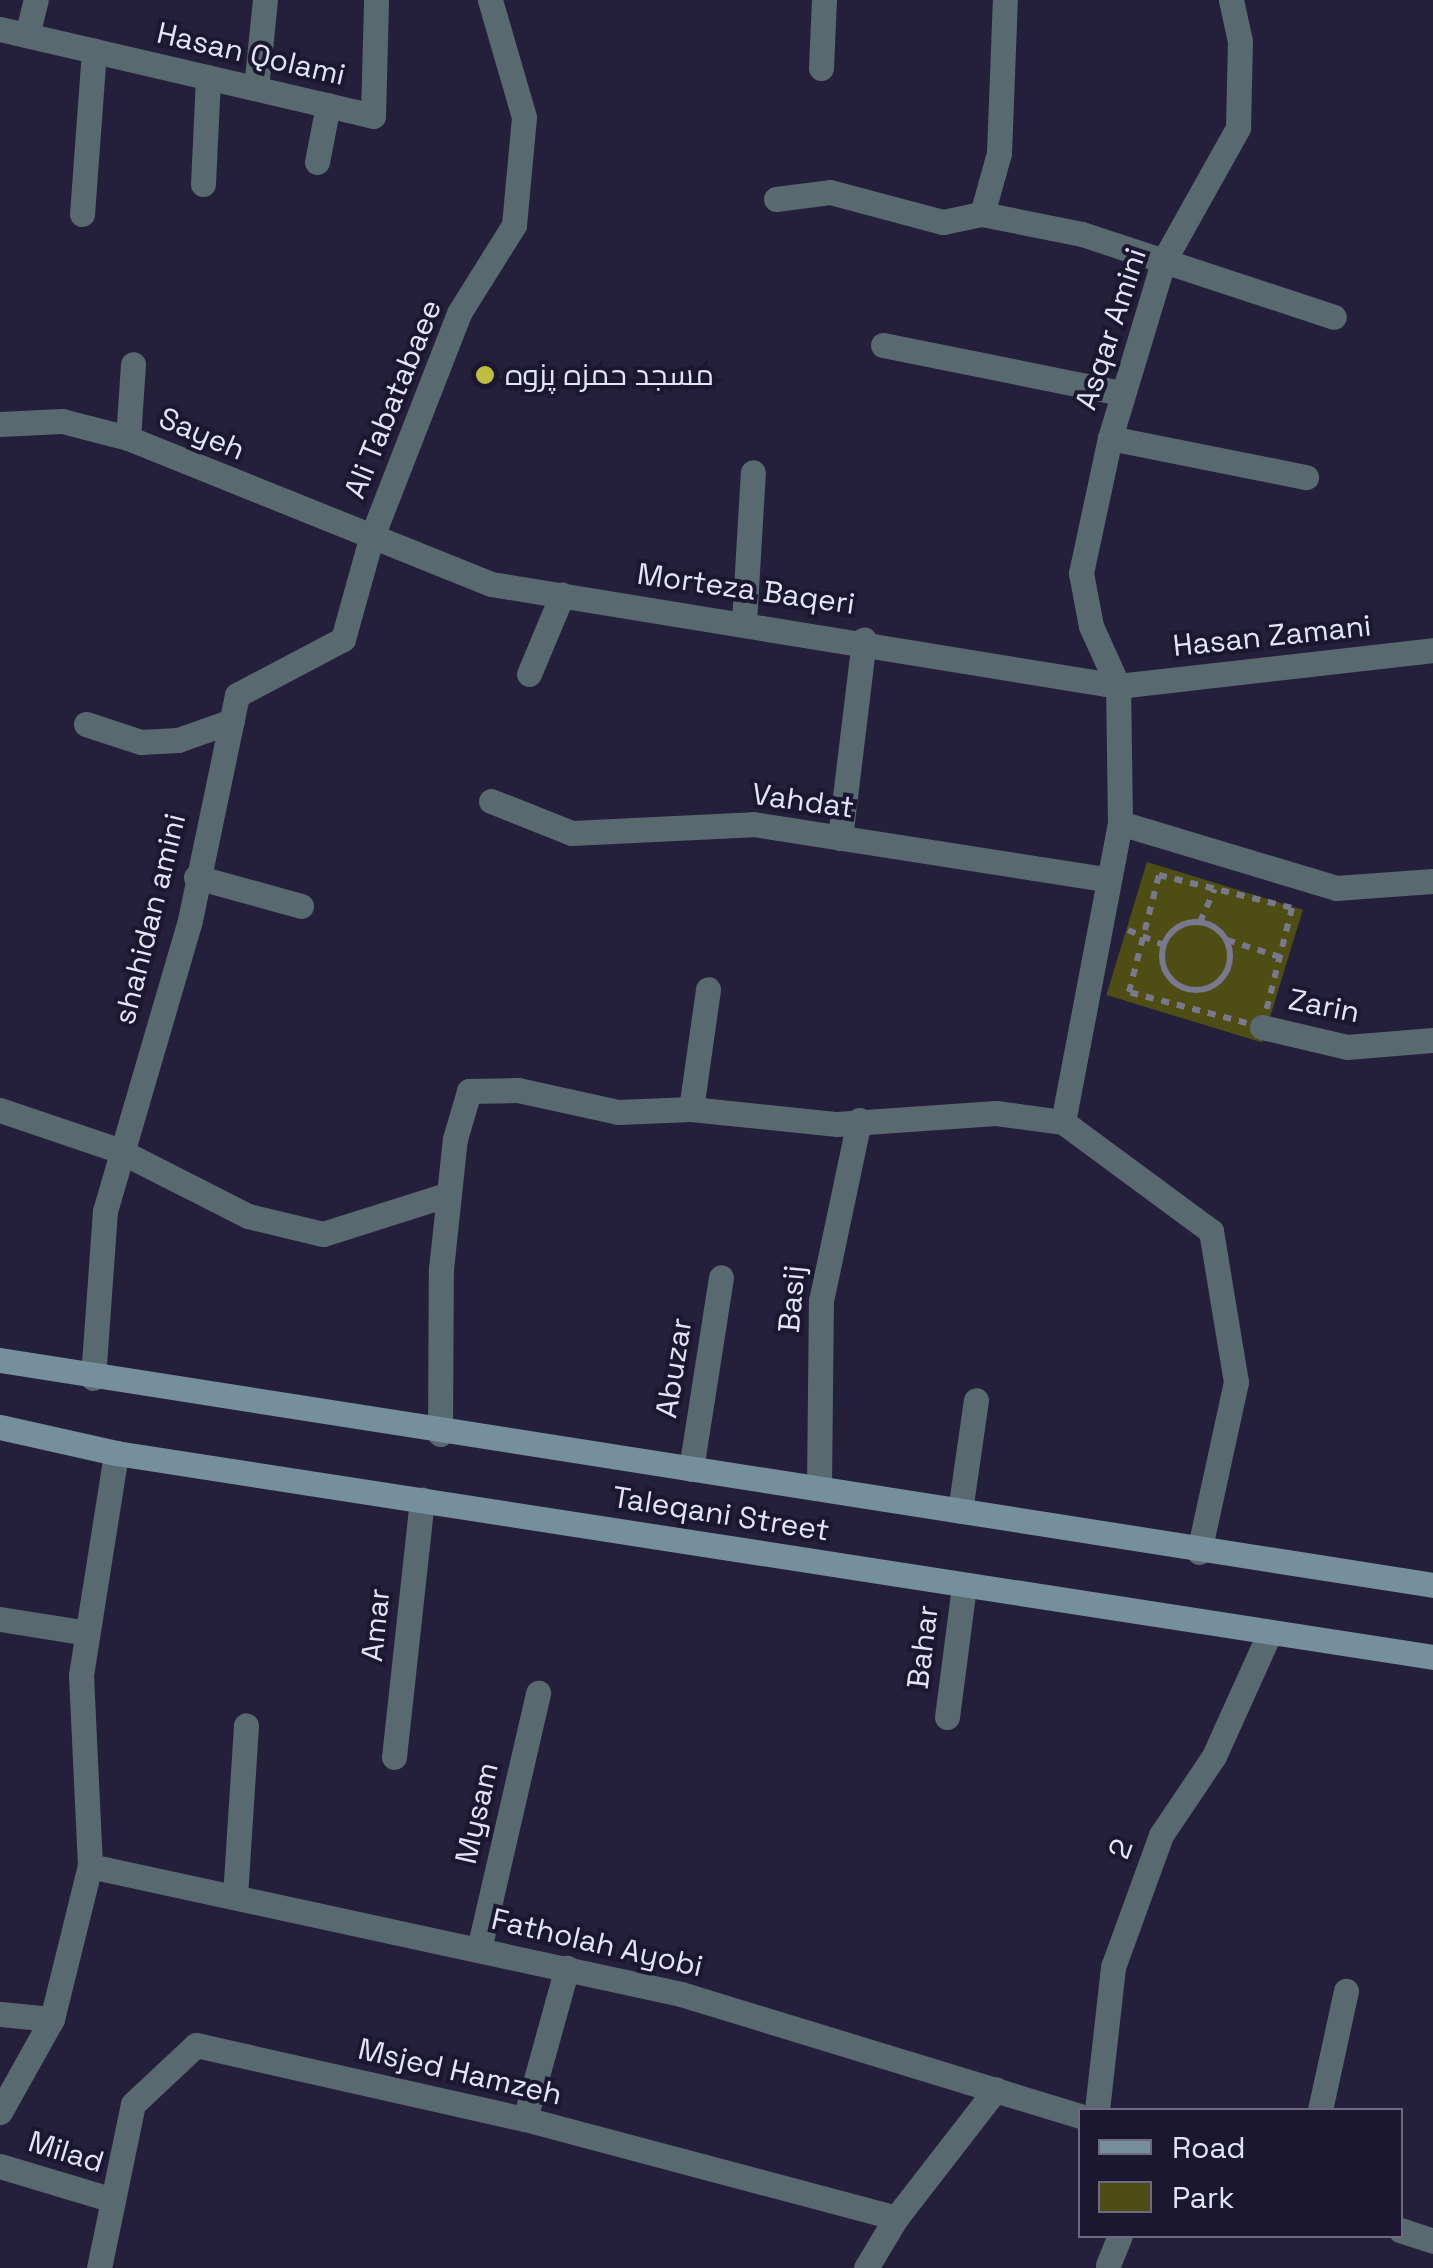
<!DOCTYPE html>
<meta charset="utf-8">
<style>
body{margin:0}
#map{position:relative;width:1433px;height:2268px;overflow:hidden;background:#24203c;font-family:"Space Grotesk",Cairo,sans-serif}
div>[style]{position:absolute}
.green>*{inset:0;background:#4e4d14;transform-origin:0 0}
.path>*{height:6px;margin-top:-3px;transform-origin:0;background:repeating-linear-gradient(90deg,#7a788f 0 8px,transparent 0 16px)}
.path>.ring{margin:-3px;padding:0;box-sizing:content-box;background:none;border:6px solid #7a788f;border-radius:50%}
.minor>*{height:25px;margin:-12.5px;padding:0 12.5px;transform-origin:12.5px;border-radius:12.5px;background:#596970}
.secondary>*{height:25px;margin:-12.5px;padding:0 12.5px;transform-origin:12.5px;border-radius:12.5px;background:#758f9c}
.dots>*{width:28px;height:28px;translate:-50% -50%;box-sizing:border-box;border:5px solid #1b1731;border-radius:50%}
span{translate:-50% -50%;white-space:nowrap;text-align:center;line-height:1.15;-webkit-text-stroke:8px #1b1731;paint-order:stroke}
.street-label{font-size:30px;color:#e5e4f7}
.poi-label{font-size:30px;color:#e5e4f7}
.left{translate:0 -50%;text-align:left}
.legend{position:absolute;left:1078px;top:2108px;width:325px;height:130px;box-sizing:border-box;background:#1b1731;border:2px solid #6c6980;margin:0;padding:12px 18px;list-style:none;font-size:30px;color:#e5e4f7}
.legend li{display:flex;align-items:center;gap:20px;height:50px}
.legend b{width:50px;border:2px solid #6c6980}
</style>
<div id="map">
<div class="green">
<div style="left:1147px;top:862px;width:163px;height:139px;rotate:17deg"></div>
</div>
<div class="path">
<div style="left:1159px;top:875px;width:137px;rotate:13.9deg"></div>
<div style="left:1292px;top:908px;width:123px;rotate:104.1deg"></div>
<div style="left:1262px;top:1027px;width:138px;rotate:-165.3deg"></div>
<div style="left:1129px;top:992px;width:121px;rotate:-75.6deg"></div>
<div style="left:1200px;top:922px;width:36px;rotate:-66deg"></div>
<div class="ring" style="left:1162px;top:922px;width:62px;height:62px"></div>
<div style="left:1128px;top:930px;width:39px;rotate:23deg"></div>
<div style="left:1227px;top:940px;width:56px;rotate:17.8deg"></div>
</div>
<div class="minor">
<div style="left:0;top:29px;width:383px;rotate:13.1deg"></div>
<div style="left:373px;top:116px;width:116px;rotate:-88.5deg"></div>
<div style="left:27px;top:35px;width:36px;rotate:-76deg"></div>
<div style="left:821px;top:68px;width:68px;rotate:-87.5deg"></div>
<div style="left:256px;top:88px;width:88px;rotate:-84.2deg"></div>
<div style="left:317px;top:162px;width:58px;rotate:-79.1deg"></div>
<div style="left:203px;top:184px;width:107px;rotate:-87.3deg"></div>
<div style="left:776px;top:199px;width:54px;rotate:-7.4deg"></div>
<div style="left:830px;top:192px;width:117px;rotate:14.9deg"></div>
<div style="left:943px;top:222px;width:40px;rotate:-12deg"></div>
<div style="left:982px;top:214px;width:102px;rotate:11.3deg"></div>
<div style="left:1082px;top:234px;width:265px;rotate:18.2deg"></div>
<div style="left:82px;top:214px;width:164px;rotate:-85.8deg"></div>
<div style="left:982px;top:214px;width:63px;rotate:-74.4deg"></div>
<div style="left:999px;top:153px;width:153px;rotate:-87.8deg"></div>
<div style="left:883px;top:345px;width:244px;rotate:11.4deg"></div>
<div style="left:0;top:424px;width:62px;rotate:-2.8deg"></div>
<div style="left:62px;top:421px;width:68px;rotate:14.4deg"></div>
<div style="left:128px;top:438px;width:391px;rotate:21.9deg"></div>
<div style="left:491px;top:584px;width:635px;rotate:9.24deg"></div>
<div style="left:1118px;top:686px;width:317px;rotate:-6.5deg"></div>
<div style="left:128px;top:438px;width:74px;rotate:-86.1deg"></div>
<div style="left:1110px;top:438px;width:200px;rotate:11.3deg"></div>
<div style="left:744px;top:622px;width:150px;rotate:-86.6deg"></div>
<div style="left:529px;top:674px;width:86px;rotate:-67.3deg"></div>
<div style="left:86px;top:724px;width:58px;rotate:18.1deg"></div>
<div style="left:141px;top:742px;width:37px;rotate:-3deg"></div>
<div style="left:178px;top:740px;width:57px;rotate:-19.4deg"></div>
<div style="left:491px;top:801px;width:87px;rotate:21.6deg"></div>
<div style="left:572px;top:833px;width:181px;rotate:-2.8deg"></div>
<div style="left:753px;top:824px;width:360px;rotate:8.9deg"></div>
<div style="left:1120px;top:823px;width:226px;rotate:16.7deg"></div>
<div style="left:1336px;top:888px;width:97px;rotate:-4.1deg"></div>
<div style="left:840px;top:838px;width:200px;rotate:-83.1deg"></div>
<div style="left:196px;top:877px;width:109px;rotate:15.4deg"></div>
<div style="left:1262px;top:1027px;width:87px;rotate:13.2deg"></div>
<div style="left:1347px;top:1047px;width:86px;rotate:-4.7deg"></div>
<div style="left:691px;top:1109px;width:121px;rotate:-81.9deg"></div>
<div style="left:0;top:1110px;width:125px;rotate:18.7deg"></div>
<div style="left:118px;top:1150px;width:146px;rotate:26.9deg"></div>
<div style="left:248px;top:1216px;width:77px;rotate:13.5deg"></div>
<div style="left:323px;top:1234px;width:132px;rotate:-17.6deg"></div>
<div style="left:1063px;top:1122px;width:304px;rotate:-79.2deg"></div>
<div style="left:1120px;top:823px;width:137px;rotate:-90.8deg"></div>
<div style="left:1118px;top:686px;width:66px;rotate:-114.2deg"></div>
<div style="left:1091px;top:626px;width:54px;rotate:-100.7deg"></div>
<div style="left:1081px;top:573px;width:138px;rotate:-77.9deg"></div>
<div style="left:1110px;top:438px;width:184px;rotate:-73.2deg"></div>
<div style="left:1163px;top:262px;width:154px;rotate:-60.8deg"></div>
<div style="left:1238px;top:128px;width:87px;rotate:-88.7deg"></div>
<div style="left:1240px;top:41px;width:42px;rotate:-102.4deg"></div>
<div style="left:93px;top:1378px;width:167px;rotate:-85.9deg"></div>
<div style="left:105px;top:1211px;width:303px;rotate:-73.7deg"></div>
<div style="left:190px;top:920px;width:230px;rotate:-78.2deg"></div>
<div style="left:237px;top:695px;width:120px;rotate:-27.8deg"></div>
<div style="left:343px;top:639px;width:104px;rotate:-74.4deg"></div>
<div style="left:371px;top:539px;width:243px;rotate:-68.7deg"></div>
<div style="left:459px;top:313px;width:104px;rotate:-58deg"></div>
<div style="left:514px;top:225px;width:108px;rotate:-84.7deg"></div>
<div style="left:524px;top:117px;width:122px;rotate:-106.2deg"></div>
<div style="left:440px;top:1434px;width:165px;rotate:-89.7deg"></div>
<div style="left:441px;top:1269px;width:131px;rotate:-83.9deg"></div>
<div style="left:455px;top:1139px;width:50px;rotate:-73.7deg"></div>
<div style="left:469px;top:1091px;width:49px;rotate:-1.2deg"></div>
<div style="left:518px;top:1090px;width:102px;rotate:12.4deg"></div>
<div style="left:618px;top:1112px;width:73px;rotate:-2.4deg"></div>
<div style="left:691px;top:1109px;width:147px;rotate:5.9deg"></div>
<div style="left:837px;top:1124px;width:159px;rotate:-4deg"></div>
<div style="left:996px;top:1113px;width:68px;rotate:7.7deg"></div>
<div style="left:1063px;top:1122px;width:184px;rotate:36.4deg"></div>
<div style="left:1211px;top:1231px;width:153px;rotate:80.6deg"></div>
<div style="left:1236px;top:1382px;width:174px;rotate:102.3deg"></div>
<div style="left:691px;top:1469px;width:194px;rotate:-81.1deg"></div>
<div style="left:819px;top:1487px;width:186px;rotate:-89.4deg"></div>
<div style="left:821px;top:1301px;width:185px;rotate:-78.1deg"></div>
<div style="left:960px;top:1511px;width:112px;rotate:-81.8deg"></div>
<div style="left:0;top:1619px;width:88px;rotate:9.1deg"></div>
<div style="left:947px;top:1717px;width:132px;rotate:-82.6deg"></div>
<div style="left:394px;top:1757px;width:259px;rotate:-83.8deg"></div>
<div style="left:90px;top:1866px;width:605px;rotate:12.22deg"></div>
<div style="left:681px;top:1994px;width:417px;rotate:17deg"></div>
<div style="left:235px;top:1896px;width:171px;rotate:-86.3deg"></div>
<div style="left:479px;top:1949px;width:263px;rotate:-77deg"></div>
<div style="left:0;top:2014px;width:52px;rotate:5.5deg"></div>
<div style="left:1097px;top:2110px;width:144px;rotate:-83.6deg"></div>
<div style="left:1113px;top:1967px;width:140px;rotate:-70deg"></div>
<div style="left:1161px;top:1835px;width:95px;rotate:-56.1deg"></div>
<div style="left:1214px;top:1756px;width:136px;rotate:-65.7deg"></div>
<div style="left:1320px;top:2110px;width:122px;rotate:-77.7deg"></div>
<div style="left:0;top:2112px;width:107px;rotate:-60.8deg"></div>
<div style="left:52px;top:2019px;width:158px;rotate:-76.1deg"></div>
<div style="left:90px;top:1866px;width:191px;rotate:-92.7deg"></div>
<div style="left:81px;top:1675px;width:225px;rotate:-81deg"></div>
<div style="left:525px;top:2119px;width:157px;rotate:-74.5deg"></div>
<div style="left:0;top:2166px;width:118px;rotate:16.7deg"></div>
<div style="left:896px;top:2218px;width:163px;rotate:-52.2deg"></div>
<div style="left:1400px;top:2230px;width:35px;rotate:18deg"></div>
<div style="left:1108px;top:2265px;width:31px;rotate:-68deg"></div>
<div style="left:99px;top:2268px;width:167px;rotate:-78.3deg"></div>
<div style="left:133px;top:2104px;width:86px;rotate:-43.1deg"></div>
<div style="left:196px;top:2045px;width:337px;rotate:12.7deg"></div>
<div style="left:525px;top:2119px;width:384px;rotate:14.9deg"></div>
<div style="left:896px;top:2218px;width:58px;rotate:121deg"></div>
</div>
<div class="secondary">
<div style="left:0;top:1360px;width:1451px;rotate:8.92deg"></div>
<div style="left:0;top:1427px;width:119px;rotate:12.6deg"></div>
<div style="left:116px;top:1453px;width:1333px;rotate:8.8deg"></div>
</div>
<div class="dots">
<div style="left:485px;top:375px;background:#c0be40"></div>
</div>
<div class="street-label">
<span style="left:251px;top:54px;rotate:13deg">Hasan Qolami</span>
<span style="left:1111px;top:329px;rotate:-72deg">Asqar Amini</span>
<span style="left:393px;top:399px;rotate:-68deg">Ali Tabatabaee</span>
<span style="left:202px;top:434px;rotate:23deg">Sayeh</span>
<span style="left:746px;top:589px;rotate:8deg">Morteza Baqeri</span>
<span style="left:1272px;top:636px;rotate:-6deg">Hasan Zamani</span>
<span style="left:803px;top:801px;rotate:8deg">Vahdat</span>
<span style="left:150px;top:919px;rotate:-76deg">shahidan amini</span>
<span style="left:1324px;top:1006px;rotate:11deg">Zarin</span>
<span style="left:792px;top:1299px;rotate:-85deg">Basij</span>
<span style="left:674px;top:1368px;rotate:-81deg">Abuzar</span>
<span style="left:721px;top:1514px;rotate:9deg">Taleqani Street</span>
<span style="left:376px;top:1625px;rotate:-84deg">Amar</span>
<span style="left:923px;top:1647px;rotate:-83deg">Bahar</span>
<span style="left:477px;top:1813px;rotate:-77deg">Mysam</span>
<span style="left:1121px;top:1849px;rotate:-70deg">2</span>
<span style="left:597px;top:1943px;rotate:13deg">Fatholah Ayobi</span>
<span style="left:460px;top:2072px;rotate:13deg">Msjed Hamzeh</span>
<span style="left:66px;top:2152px;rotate:17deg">Milad</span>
</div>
<div class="poi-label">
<span class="left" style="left:505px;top:375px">مسجد حمزه پزوه</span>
</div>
<ul class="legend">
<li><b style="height:12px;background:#758f9c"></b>Road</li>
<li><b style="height:28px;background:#4e4d14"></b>Park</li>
</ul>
</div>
